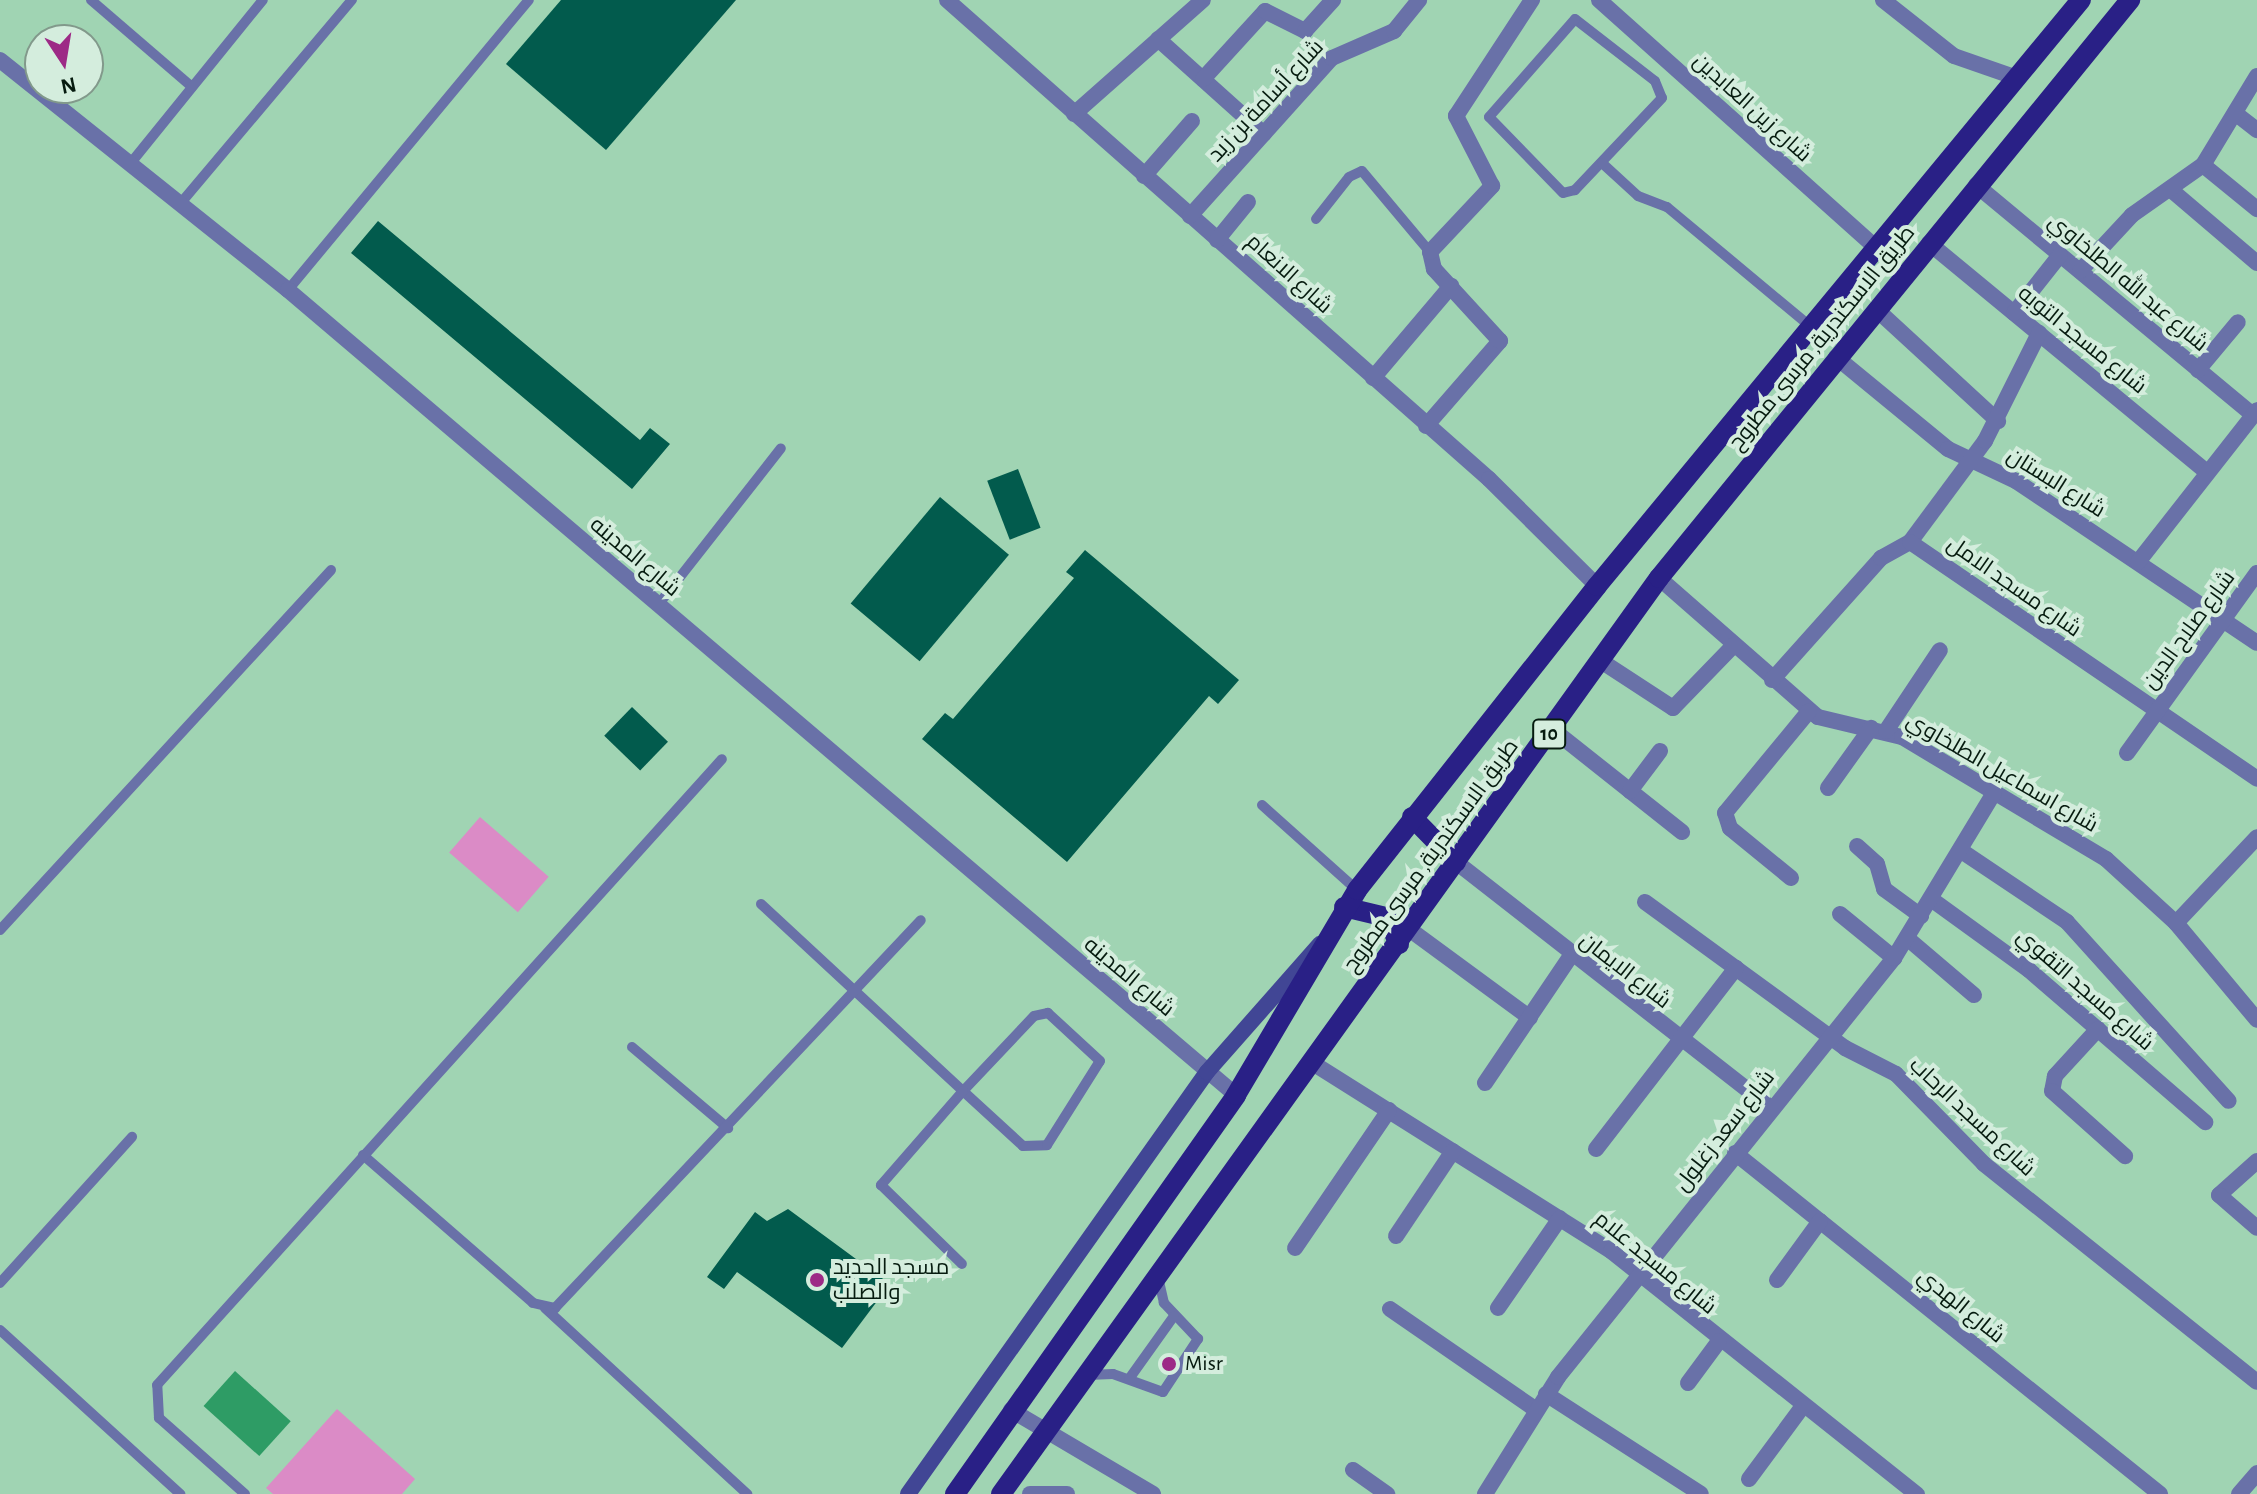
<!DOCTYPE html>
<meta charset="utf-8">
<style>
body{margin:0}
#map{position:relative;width:2257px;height:1494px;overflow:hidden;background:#a0d4b3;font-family:"Alegreya Sans",Cairo,sans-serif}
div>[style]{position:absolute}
.green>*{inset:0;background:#db8bc6;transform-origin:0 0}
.water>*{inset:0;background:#2e9c65;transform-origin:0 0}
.building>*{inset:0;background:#025b4d;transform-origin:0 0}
.lane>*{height:10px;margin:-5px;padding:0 5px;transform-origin:5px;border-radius:5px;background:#6971a8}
.street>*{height:16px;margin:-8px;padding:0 8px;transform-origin:8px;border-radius:8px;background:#6971a8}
.secondary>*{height:16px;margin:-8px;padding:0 8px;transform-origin:8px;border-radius:8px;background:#414695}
.primary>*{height:20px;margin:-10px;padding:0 10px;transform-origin:10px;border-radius:10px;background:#292086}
.dots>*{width:22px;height:22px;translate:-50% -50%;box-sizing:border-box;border:4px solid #d4eddd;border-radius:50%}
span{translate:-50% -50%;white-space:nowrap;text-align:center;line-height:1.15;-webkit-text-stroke:8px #d4eddd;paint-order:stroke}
.shield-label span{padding:2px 6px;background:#d4eddd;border:2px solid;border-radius:6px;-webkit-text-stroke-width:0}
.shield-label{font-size:20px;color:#061b0f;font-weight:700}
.street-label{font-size:22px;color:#061b0f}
.poi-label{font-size:22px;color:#061b0f}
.left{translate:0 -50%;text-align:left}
.north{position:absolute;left:24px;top:24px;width:80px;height:80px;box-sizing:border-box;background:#d4eddd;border:2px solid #82998b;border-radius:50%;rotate:168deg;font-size:22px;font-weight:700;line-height:32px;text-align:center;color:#061b0f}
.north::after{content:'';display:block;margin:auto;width:28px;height:36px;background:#9d2a86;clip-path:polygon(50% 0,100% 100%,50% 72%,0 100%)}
</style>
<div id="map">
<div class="green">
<div style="left:480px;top:817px;width:91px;height:47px;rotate:41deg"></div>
<div style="clip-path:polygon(337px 1409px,415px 1479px,402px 1494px,273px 1494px,266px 1488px)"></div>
</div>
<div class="water">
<div style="left:235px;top:1371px;width:75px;height:47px;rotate:42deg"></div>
</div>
<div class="building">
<div style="clip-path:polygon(561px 0,736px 0,606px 150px,506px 64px)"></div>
<div style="clip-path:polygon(378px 221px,640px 440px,650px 428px,670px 444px,632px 489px,351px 253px)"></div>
<div style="left:1018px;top:469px;width:63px;height:33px;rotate:69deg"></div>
<div style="left:940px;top:497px;width:90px;height:139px;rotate:40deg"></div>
<div style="clip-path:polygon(1085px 550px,1239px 680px,1218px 704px,1209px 696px,1067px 862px,922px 739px,945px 713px,953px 719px,1074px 578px,1066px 572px)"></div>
<div style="left:632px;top:707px;width:50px;height:40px;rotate:44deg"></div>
<div style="clip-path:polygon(788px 1209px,890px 1284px,842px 1348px,737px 1272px,724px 1289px,707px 1277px,755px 1212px,767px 1221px)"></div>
</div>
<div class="lane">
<div style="left:91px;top:0;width:133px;rotate:40.7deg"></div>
<div style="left:1575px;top:19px;width:101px;rotate:37.8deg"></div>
<div style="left:1655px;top:81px;width:18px;rotate:68deg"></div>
<div style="left:1662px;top:98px;width:127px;rotate:133.4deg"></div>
<div style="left:1575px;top:190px;width:12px;rotate:166deg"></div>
<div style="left:1563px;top:193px;width:106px;rotate:-134.2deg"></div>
<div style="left:1489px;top:117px;width:130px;rotate:-48.7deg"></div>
<div style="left:1602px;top:163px;width:49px;rotate:42.5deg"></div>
<div style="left:1638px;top:196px;width:31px;rotate:21deg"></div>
<div style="left:1667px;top:207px;width:187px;rotate:39.8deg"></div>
<div style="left:130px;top:164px;width:211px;rotate:-51deg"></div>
<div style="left:180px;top:204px;width:267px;rotate:-49.9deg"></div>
<div style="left:1316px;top:219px;width:53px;rotate:-51.8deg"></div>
<div style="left:1349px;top:177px;width:14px;rotate:-25deg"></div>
<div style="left:1362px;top:171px;width:106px;rotate:50deg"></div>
<div style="left:288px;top:290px;width:377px;rotate:-50.3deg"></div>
<div style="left:658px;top:605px;width:199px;rotate:-51.9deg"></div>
<div style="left:1262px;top:805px;width:127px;rotate:41.8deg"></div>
<div style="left:761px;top:904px;width:128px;rotate:42.8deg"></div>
<div style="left:855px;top:991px;width:147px;rotate:42.8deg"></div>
<div style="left:963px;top:1091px;width:81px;rotate:42.5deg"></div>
<div style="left:1023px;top:1146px;width:24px;rotate:-2deg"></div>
<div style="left:1047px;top:1145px;width:99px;rotate:-57.8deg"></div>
<div style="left:1100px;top:1061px;width:71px;rotate:-137.3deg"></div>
<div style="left:1048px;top:1013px;width:14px;rotate:168deg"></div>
<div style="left:1034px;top:1016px;width:103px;rotate:133.4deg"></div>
<div style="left:963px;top:1091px;width:125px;rotate:131.1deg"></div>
<div style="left:881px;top:1185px;width:113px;rotate:44.3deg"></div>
<div style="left:0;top:930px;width:489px;rotate:-47.4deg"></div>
<div style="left:632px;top:1047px;width:126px;rotate:40.2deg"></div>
<div style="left:363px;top:1155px;width:225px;rotate:41deg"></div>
<div style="left:533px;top:1303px;width:23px;rotate:13deg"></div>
<div style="left:555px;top:1308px;width:533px;rotate:-46.67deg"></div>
<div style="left:0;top:1283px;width:197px;rotate:-47.9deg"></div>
<div style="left:545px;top:1308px;width:275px;rotate:42.6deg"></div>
<div style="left:0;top:1330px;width:244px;rotate:42.3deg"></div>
<div style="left:1087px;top:1375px;width:26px;rotate:-2deg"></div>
<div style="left:1113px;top:1374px;width:53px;rotate:19.8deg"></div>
<div style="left:1163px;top:1392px;width:64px;rotate:-56.6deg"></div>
<div style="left:1198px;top:1339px;width:50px;rotate:-133.4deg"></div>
<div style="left:1164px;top:1303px;width:28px;rotate:-103deg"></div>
<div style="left:1129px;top:1379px;width:77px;rotate:-54.5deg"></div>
<div style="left:245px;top:1494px;width:115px;rotate:-138.5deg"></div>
<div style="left:159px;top:1418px;width:33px;rotate:-93deg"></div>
<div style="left:157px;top:1385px;width:843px;rotate:-47.93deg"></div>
</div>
<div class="street">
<div style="left:947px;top:0;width:723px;rotate:41.47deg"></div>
<div style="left:1489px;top:479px;width:152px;rotate:44.7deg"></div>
<div style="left:1599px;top:0;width:372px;rotate:41.8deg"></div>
<div style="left:1883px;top:0;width:90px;rotate:38.3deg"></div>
<div style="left:1954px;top:56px;width:67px;rotate:19.2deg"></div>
<div style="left:1158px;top:39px;width:142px;rotate:41.9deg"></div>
<div style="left:0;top:60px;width:369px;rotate:38.6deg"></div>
<div style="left:288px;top:290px;width:1244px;rotate:40.34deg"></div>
<div style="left:1203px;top:79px;width:92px;rotate:-47.6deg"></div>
<div style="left:1265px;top:11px;width:45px;rotate:26.6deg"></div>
<div style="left:1305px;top:31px;width:42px;rotate:-47.9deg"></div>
<div style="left:2235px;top:113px;width:28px;rotate:38deg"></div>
<div style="left:1074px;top:114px;width:172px;rotate:-41.5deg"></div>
<div style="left:2203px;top:165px;width:70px;rotate:39.2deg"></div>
<div style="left:1144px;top:176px;width:73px;rotate:-48.9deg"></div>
<div style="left:1976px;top:185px;width:360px;rotate:39.7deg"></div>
<div style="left:2170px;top:189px;width:114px;rotate:40.4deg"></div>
<div style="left:1190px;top:216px;width:212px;rotate:-48.1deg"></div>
<div style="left:1332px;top:58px;width:68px;rotate:-23.5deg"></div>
<div style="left:1394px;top:31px;width:40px;rotate:-51deg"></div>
<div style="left:1217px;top:240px;width:49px;rotate:-50.8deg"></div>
<div style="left:1929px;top:243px;width:360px;rotate:39.5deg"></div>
<div style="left:2080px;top:271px;width:76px;rotate:-47.1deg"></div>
<div style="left:2132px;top:215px;width:87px;rotate:-35.2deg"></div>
<div style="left:2203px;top:165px;width:104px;rotate:-58.8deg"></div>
<div style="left:1876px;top:309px;width:166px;rotate:42.6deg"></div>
<div style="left:2014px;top:313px;width:74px;rotate:-51.6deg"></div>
<div style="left:1836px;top:357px;width:145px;rotate:39.4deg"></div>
<div style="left:1948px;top:449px;width:75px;rotate:25.2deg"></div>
<div style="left:2016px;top:481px;width:290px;rotate:33.9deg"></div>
<div style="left:2198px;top:370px;width:62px;rotate:-50.2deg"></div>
<div style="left:1373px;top:378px;width:121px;rotate:-49.7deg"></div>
<div style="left:1426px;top:426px;width:113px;rotate:-49deg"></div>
<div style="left:1500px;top:341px;width:98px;rotate:-132.5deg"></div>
<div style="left:1434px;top:269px;width:17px;rotate:-103deg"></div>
<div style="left:1430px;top:252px;width:91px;rotate:-46.8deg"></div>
<div style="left:1492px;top:186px;width:79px;rotate:-117.2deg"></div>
<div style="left:1456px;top:116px;width:139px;rotate:-56.8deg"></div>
<div style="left:1910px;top:542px;width:126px;rotate:-53.4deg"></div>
<div style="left:1985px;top:441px;width:121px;rotate:-63.4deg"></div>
<div style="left:2138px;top:562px;width:193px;rotate:-51.9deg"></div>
<div style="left:1659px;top:578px;width:211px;rotate:41.2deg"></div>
<div style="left:1818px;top:717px;width:86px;rotate:13.4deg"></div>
<div style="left:1902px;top:737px;width:238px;rotate:30.9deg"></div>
<div style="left:2106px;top:859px;width:95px;rotate:42.4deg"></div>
<div style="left:2176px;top:923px;width:126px;rotate:50.1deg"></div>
<div style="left:1601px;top:661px;width:86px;rotate:33.1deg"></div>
<div style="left:1673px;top:708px;width:88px;rotate:-45.9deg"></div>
<div style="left:1772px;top:680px;width:164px;rotate:-48.2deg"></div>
<div style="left:1881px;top:558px;width:33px;rotate:-29deg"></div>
<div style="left:1910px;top:542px;width:420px;rotate:34.3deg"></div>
<div style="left:1552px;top:729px;width:166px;rotate:38.4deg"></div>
<div style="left:1886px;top:731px;width:97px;rotate:-56.3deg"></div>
<div style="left:2127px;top:753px;width:222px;rotate:-54.2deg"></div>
<div style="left:1828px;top:788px;width:74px;rotate:-54.4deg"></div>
<div style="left:1630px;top:791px;width:50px;rotate:-53.1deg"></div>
<div style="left:1857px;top:846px;width:27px;rotate:42deg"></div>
<div style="left:1877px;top:864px;width:26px;rotate:74deg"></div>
<div style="left:1884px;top:889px;width:46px;rotate:36.1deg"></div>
<div style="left:1960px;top:850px;width:129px;rotate:33.9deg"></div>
<div style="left:2067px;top:922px;width:241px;rotate:47.9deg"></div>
<div style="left:1456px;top:862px;width:400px;rotate:38deg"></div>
<div style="left:1791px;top:878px;width:79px;rotate:-140.7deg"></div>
<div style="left:1730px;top:828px;width:16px;rotate:-108deg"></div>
<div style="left:1725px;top:813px;width:132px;rotate:-50.5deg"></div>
<div style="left:1931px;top:899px;width:121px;rotate:35.9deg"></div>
<div style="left:2029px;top:970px;width:233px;rotate:40.8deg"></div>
<div style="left:1645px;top:902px;width:248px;rotate:36.1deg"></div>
<div style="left:1845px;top:1048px;width:57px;rotate:27deg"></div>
<div style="left:1896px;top:1074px;width:126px;rotate:45.6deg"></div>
<div style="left:1984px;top:1164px;width:349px;rotate:38.6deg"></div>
<div style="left:1840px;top:914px;width:70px;rotate:39.2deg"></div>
<div style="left:2176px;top:923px;width:118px;rotate:-46.7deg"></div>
<div style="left:1409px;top:929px;width:150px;rotate:36.3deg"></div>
<div style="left:1907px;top:938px;width:88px;rotate:40.4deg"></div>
<div style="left:2098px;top:1029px;width:64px;rotate:132.5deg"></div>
<div style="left:2055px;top:1076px;width:15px;rotate:101deg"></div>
<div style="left:2052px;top:1091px;width:98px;rotate:41.7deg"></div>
<div style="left:1311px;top:1062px;width:355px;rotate:32.2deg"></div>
<div style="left:1611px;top:1251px;width:391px;rotate:38.5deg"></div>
<div style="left:1485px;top:1083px;width:152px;rotate:-56deg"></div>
<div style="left:1596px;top:1149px;width:229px;rotate:-52.3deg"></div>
<div style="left:1735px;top:1153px;width:545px;rotate:38.74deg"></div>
<div style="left:2257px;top:1161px;width:51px;rotate:138.2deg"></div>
<div style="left:2219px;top:1195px;width:50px;rotate:41deg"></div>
<div style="left:1396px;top:1236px;width:102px;rotate:-56.2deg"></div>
<div style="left:1295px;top:1248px;width:167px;rotate:-55.7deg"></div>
<div style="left:1777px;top:1280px;width:73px;rotate:-53.9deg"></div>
<div style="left:1498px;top:1308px;width:109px;rotate:-55.4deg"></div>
<div style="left:1390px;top:1309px;width:176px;rotate:34.6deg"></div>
<div style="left:1688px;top:1383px;width:52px;rotate:-53.6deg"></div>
<div style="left:1546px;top:1394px;width:184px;rotate:32.8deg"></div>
<div style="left:1011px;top:1410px;width:165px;rotate:30.6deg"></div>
<div style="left:1353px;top:1470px;width:42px;rotate:35.2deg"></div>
<div style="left:1749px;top:1479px;width:91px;rotate:-53.5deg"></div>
<div style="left:1030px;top:1494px;width:37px"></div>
<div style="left:1485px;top:1494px;width:138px;rotate:-58deg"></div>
<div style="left:1558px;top:1377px;width:537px;rotate:-51.27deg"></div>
<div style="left:1894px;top:958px;width:193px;rotate:-58.8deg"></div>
<div style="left:2239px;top:1494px;width:28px;rotate:-49deg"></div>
</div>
<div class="secondary">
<div style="left:908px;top:1494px;width:517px;rotate:-54.68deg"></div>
<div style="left:1207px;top:1072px;width:171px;rotate:-48.6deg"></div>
</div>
<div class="primary">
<div style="left:1412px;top:817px;width:63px;rotate:45.6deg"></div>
<div style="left:1344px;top:907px;width:43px;rotate:13.4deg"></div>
<div style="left:1386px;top:917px;width:30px;rotate:64deg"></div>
<div style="left:955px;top:1494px;width:488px;rotate:-54.8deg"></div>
<div style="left:1236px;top:1095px;width:238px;rotate:-59.4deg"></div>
<div style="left:1357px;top:890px;width:387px;rotate:-51.7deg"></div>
<div style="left:1597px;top:586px;width:760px;rotate:-50.45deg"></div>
<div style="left:1001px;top:1494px;width:1128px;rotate:-54.31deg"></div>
<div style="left:1659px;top:578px;width:746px;rotate:-50.82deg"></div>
</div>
<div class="dots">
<div style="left:817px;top:1280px;background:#9d2a86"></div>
<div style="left:1169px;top:1364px;background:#9d2a86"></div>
</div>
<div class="shield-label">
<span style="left:1549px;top:734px">10</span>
</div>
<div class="street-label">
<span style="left:1266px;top:101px;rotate:-47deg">شارع أسامة بن زيد</span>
<span style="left:1752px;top:108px;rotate:42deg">شارع زين العابدين</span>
<span style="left:1289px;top:274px;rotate:42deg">شارع الانعام</span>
<span style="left:2128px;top:283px;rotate:40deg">شارع عبد الله الطلخاوي</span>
<span style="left:1822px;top:338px;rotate:-51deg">طريق الاسكندرية, مرسى مطروح</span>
<span style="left:2082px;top:340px;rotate:39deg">شارع مسجد التوبه</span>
<span style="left:2056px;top:483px;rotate:32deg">شارع البستان</span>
<span style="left:635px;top:557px;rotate:40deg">شارع المدينه</span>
<span style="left:2014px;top:587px;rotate:35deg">شارع مسجد الامل</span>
<span style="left:2189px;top:630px;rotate:-54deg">شارع صلاح الدين</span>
<span style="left:2002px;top:773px;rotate:30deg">شارع اسماعيل الطلخاوي</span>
<span style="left:1431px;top:856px;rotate:-54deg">طريق الاسكندرية, مرسى مطروح</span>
<span style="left:1625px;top:971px;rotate:38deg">شارع الايمان</span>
<span style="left:1129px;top:977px;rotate:40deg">شارع المدينه</span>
<span style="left:2085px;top:990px;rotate:41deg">شارع مسجد التقوي</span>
<span style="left:1972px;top:1117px;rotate:43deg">شارع مسجد الرحاب</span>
<span style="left:1725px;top:1131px;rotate:-52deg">شارع سعد زغلول</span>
<span style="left:1655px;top:1263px;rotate:39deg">شارع مسجد علام</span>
<span style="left:1961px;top:1306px;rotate:39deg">شارع الهدي</span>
</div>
<div class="poi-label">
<span class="left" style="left:833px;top:1280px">مسجد الحديد<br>والصلب</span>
<span class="left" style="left:1185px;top:1364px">Misr</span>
</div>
<div class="north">N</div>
</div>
